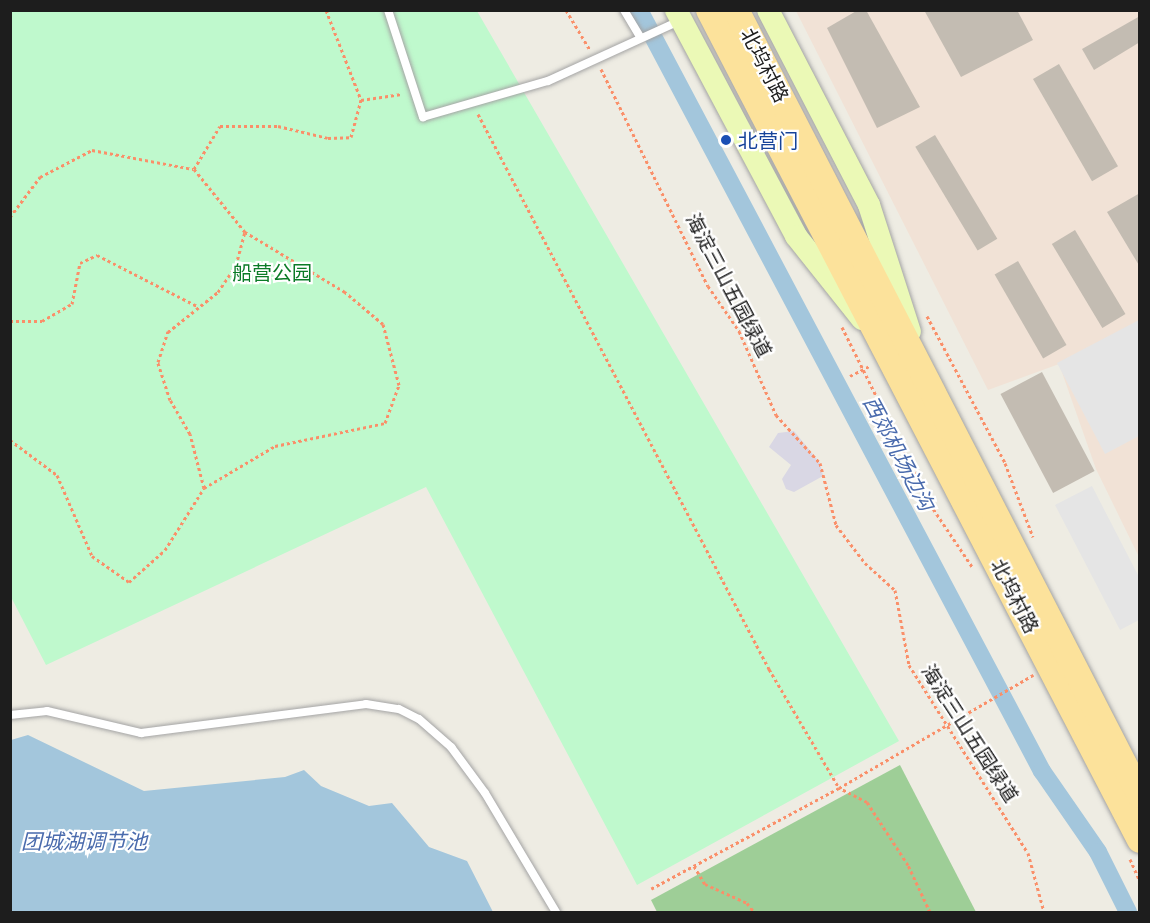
<!DOCTYPE html>
<meta charset="utf-8">
<style>
body{margin:0}
#map{position:relative;width:1150px;height:923px;overflow:hidden;background:#eeece3;font-family:Barlow,"Noto Sans SC",sans-serif}
div>[style]{position:absolute}
.military>*{inset:0;background:#f1e2d6}
.forest>*{inset:0;background:#9ece97}
.park>*{inset:0;background:#bff9cd}
.parking>*{inset:0;background:#e5e5e5}
.plaza>*{inset:0;background:#d9d7e4}
.water>*{inset:0;background:#a3c6dc}
.canal>*{height:18px;margin:-9px;padding:0 9px;transform-origin:9px;border-radius:9px;background:#a3c6dc}
.building>*{inset:0;background:#c3bcb2;transform-origin:0 0}
.path>*{height:3px;margin-top:-1.5px;transform-origin:0;background:repeating-linear-gradient(90deg,#fa8f69 0 3px,transparent 0 6px)}
.roads{filter:drop-shadow(0 0 2px #a4a4a4) drop-shadow(0 0 2px #a4a4a4)}
.lane>*{height:8px;margin:-4px;padding:0 4px;transform-origin:4px;border-radius:4px;background:#fff}
.secondary>*{height:22px;margin:-11px;padding:0 11px;transform-origin:11px;border-radius:11px;background:#ebf9b6}
.primary>*{height:26px;margin:-13px;padding:0 13px;transform-origin:13px;border-radius:13px;background:#fce29b}
.dots>*{width:16px;height:16px;translate:-50% -50%;box-sizing:border-box;border:3px solid #fff;border-radius:50%}
span{translate:-50% -50%;white-space:nowrap;text-align:center;line-height:1.15;-webkit-text-stroke:4.5px #fff;paint-order:stroke}
.street-label{font-size:20px;color:#1d1d1d}
.transit-label{font-size:20px;color:#164399}
.left{translate:0 -50%;text-align:left}
.park-label{font-size:20px;color:#0b7b27}
.water-label{font-size:21px;color:#4a6bad;font-style:italic}
.frame{position:absolute;inset:0;border:12px solid #1d1d1d;pointer-events:none}
</style>
<div id="map">
<div class="military">
<div style="clip-path:polygon(796px 11px,1139px 11px,1139px 557px,1096px 469px,1059px 364px,988px 390px)"></div>
</div>
<div class="forest">
<div style="clip-path:polygon(900px 765px,976px 912px,657px 912px,651px 900px)"></div>
</div>
<div class="park">
<div style="clip-path:polygon(10px 11px,477px 11px,899px 741px,637px 885px,426px 487px,46px 665px,11px 597px)"></div>
</div>
<div class="parking">
<div style="clip-path:polygon(1139px 320px,1139px 436px,1105px 454px,1057px 363px)"></div>
<div style="clip-path:polygon(1092px 486px,1139px 577px,1139px 620px,1120px 630px,1055px 505px)"></div>
</div>
<div class="plaza">
<div style="clip-path:polygon(794px 431px,820px 463px,823px 476px,794px 492px,786px 489px,782px 479px,791px 465px,769px 447px,778px 433px)"></div>
</div>
<div class="water">
<div style="clip-path:polygon(28px 735px,144px 791px,285px 777px,304px 770px,321px 786px,369px 806px,392px 803px,429px 847px,467px 861px,493px 912px,11px 912px,11px 740px)"></div>
</div>
<div class="canal">
<div style="left:639px;top:10px;width:861px;rotate:62.1deg"></div>
<div style="left:1042px;top:771px;width:98px;rotate:55.3deg"></div>
<div style="left:1098px;top:852px;width:67px;rotate:63.4deg"></div>
</div>
<div class="building">
<div style="clip-path:polygon(858px 10px,866px 10px,920px 107px,877px 128px,827px 28px)"></div>
<div style="clip-path:polygon(924px 10px,1017px 10px,1033px 40px,961px 77px)"></div>
<div style="clip-path:polygon(1140px 16px,1140px 42px,1094px 70px,1082px 49px)"></div>
<div style="left:1059px;top:64px;width:118px;height:30px;rotate:60deg"></div>
<div style="left:935px;top:135px;width:121px;height:23px;rotate:59deg"></div>
<div style="clip-path:polygon(1140px 193px,1140px 267px,1107px 212px)"></div>
<div style="left:1075px;top:230px;width:98px;height:27px;rotate:59deg"></div>
<div style="left:1018px;top:261px;width:97px;height:27px;rotate:60deg"></div>
<div style="left:1042px;top:372px;width:112px;height:47px;rotate:62deg"></div>
</div>
<div class="path">
<div style="left:326px;top:10px;width:97px;rotate:68.7deg"></div>
<div style="left:361px;top:100px;width:41px;rotate:-8.3deg"></div>
<div style="left:566px;top:10px;width:47px;rotate:59deg"></div>
<div style="left:601px;top:69px;width:242px;rotate:63.8deg"></div>
<div style="left:708px;top:286px;width:55px;rotate:55.4deg"></div>
<div style="left:739px;top:331px;width:92px;rotate:66.2deg"></div>
<div style="left:776px;top:415px;width:65px;rotate:47.5deg"></div>
<div style="left:820px;top:463px;width:64px;rotate:75.5deg"></div>
<div style="left:836px;top:525px;width:48px;rotate:52.7deg"></div>
<div style="left:865px;top:563px;width:40px;rotate:42deg"></div>
<div style="left:895px;top:590px;width:76px;rotate:79.4deg"></div>
<div style="left:909px;top:665px;width:222px;rotate:57.7deg"></div>
<div style="left:1028px;top:853px;width:61px;rotate:74.8deg"></div>
<div style="left:478px;top:114px;width:627px;rotate:62.33deg"></div>
<div style="left:769px;top:669px;width:138px;rotate:59.5deg"></div>
<div style="left:839px;top:788px;width:213px;rotate:151.8deg"></div>
<div style="left:10px;top:217px;width:50px;rotate:-53.1deg"></div>
<div style="left:40px;top:177px;width:59px;rotate:-27.4deg"></div>
<div style="left:92px;top:150px;width:103px;rotate:10.7deg"></div>
<div style="left:927px;top:316px;width:166px;rotate:62deg"></div>
<div style="left:1005px;top:463px;width:79px;rotate:69.3deg"></div>
<div style="left:10px;top:321px;width:32px"></div>
<div style="left:42px;top:321px;width:34px;rotate:-30deg"></div>
<div style="left:72px;top:304px;width:42px;rotate:-79deg"></div>
<div style="left:80px;top:263px;width:19px;rotate:-25deg"></div>
<div style="left:97px;top:255px;width:112px;rotate:27deg"></div>
<div style="left:842px;top:327px;width:198px;rotate:63.6deg"></div>
<div style="left:930px;top:504px;width:77px;rotate:56.1deg"></div>
<div style="left:850px;top:376px;width:22px;rotate:-27deg"></div>
<div style="left:10px;top:440px;width:59px;rotate:36.7deg"></div>
<div style="left:57px;top:475px;width:88px;rotate:66.6deg"></div>
<div style="left:92px;top:556px;width:45px;rotate:35.1deg"></div>
<div style="left:129px;top:582px;width:48px;rotate:-41.6deg"></div>
<div style="left:165px;top:550px;width:73px;rotate:-57.8deg"></div>
<div style="left:204px;top:488px;width:82px;rotate:-30.6deg"></div>
<div style="left:275px;top:446px;width:112px;rotate:-11.8deg"></div>
<div style="left:385px;top:423px;width:40px;rotate:-69.8deg"></div>
<div style="left:399px;top:385px;width:63px;rotate:-104.7deg"></div>
<div style="left:383px;top:324px;width:50px;rotate:-139.9deg"></div>
<div style="left:345px;top:292px;width:117px;rotate:-149deg"></div>
<div style="left:245px;top:232px;width:81px;rotate:-129deg"></div>
<div style="left:194px;top:169px;width:50px;rotate:-58.8deg"></div>
<div style="left:220px;top:126px;width:58px"></div>
<div style="left:278px;top:126px;width:51px;rotate:13.5deg"></div>
<div style="left:328px;top:138px;width:23px;rotate:-2deg"></div>
<div style="left:351px;top:137px;width:38px;rotate:-75deg"></div>
<div style="left:204px;top:488px;width:56px;rotate:-104.5deg"></div>
<div style="left:190px;top:434px;width:39px;rotate:-120deg"></div>
<div style="left:170px;top:400px;width:40px;rotate:-108deg"></div>
<div style="left:158px;top:362px;width:32px;rotate:-72deg"></div>
<div style="left:168px;top:332px;width:64px;rotate:-38.7deg"></div>
<div style="left:218px;top:292px;width:32px;rotate:-56deg"></div>
<div style="left:236px;top:265px;width:34px;rotate:-75deg"></div>
<div style="left:1130px;top:859px;width:24px;rotate:66deg"></div>
<div style="left:694px;top:866px;width:21px;rotate:59deg"></div>
<div style="left:705px;top:884px;width:46px;rotate:24.3deg"></div>
<div style="left:747px;top:903px;width:11px;rotate:52deg"></div>
<div style="left:930px;top:912px;width:52px;rotate:-115.1deg"></div>
<div style="left:908px;top:865px;width:75px;rotate:-123.1deg"></div>
<div style="left:867px;top:802px;width:31px;rotate:-153deg"></div>
<div style="left:839px;top:788px;width:225px;rotate:-30.2deg"></div>
</div>
<div class="roads">
<div class="lane">
<div style="left:388px;top:10px;width:113px;rotate:71.9deg"></div>
<div style="left:423px;top:117px;width:130px;rotate:-16.1deg"></div>
<div style="left:548px;top:81px;width:144px;rotate:-24.6deg"></div>
<div style="left:624px;top:10px;width:31px;rotate:59deg"></div>
<div style="left:10px;top:715px;width:37px;rotate:-6deg"></div>
<div style="left:47px;top:711px;width:97px;rotate:13.2deg"></div>
<div style="left:141px;top:733px;width:227px;rotate:-7.3deg"></div>
<div style="left:366px;top:704px;width:33px;rotate:9deg"></div>
<div style="left:399px;top:709px;width:22px;rotate:27deg"></div>
<div style="left:419px;top:719px;width:43px;rotate:41.2deg"></div>
<div style="left:451px;top:747px;width:57px;rotate:53.5deg"></div>
<div style="left:485px;top:793px;width:139px;rotate:59.2deg"></div>
</div>
<div class="secondary">
<div style="left:676px;top:10px;width:256px;rotate:62deg"></div>
<div style="left:796px;top:236px;width:106px;rotate:51.5deg"></div>
<div style="left:768px;top:10px;width:220px;rotate:62.6deg"></div>
<div style="left:869px;top:205px;width:133px;rotate:72.1deg"></div>
</div>
<div class="primary">
<div style="left:709px;top:10px;width:935px;rotate:62.56deg"></div>
<div style="left:736px;top:10px;width:883px;rotate:62.77deg"></div>
</div>
</div>
<div class="dots">
<div style="left:726px;top:140px;background:#1a4fb4"></div>
</div>
<div class="street-label">
<span style="left:765px;top:65px;rotate:63deg">北坞村路</span>
<span style="left:729px;top:285px;rotate:62deg">海淀三山五园绿道</span>
<span style="left:1015px;top:596px;rotate:63deg">北坞村路</span>
<span style="left:970px;top:733px;rotate:57deg">海淀三山五园绿道</span>
</div>
<div class="transit-label">
<span class="left" style="left:738px;top:140px">北营门</span>
</div>
<div class="park-label">
<span style="left:272px;top:272px">船营公园</span>
</div>
<div class="water-label">
<span style="left:899px;top:453px;rotate:62deg">西郊机场边沟</span>
<span style="left:84px;top:841px">团城湖调节池</span>
</div>
<div class="frame"></div>
</div>
